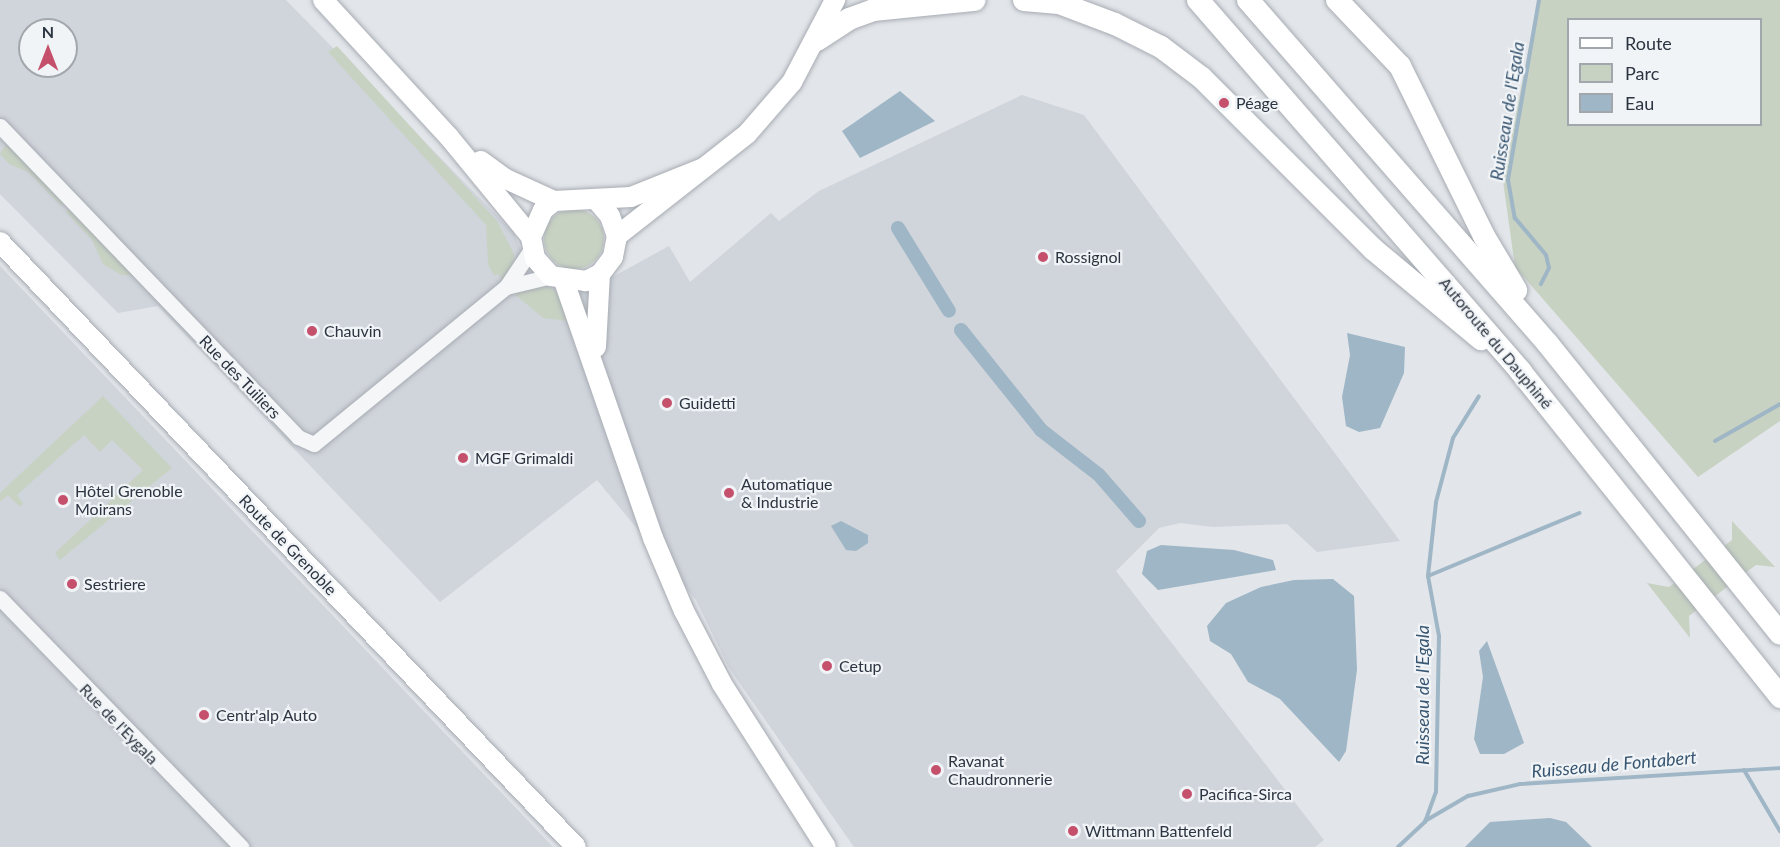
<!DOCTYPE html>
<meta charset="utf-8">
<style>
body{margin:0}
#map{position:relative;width:1780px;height:847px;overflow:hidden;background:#e2e5e9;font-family:Lato,sans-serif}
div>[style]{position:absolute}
.built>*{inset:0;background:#d0d4db}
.green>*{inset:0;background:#c8d2c3}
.round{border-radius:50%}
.water>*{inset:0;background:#9fb6c6}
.stream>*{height:4px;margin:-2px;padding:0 2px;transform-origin:2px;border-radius:2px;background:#9fb6c6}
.canal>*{height:14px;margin:-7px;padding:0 7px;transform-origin:7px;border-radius:7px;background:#9fb6c6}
.roads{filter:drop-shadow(0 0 2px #a7acb3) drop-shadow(0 0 2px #a7acb3)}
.minor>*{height:15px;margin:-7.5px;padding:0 7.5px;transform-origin:7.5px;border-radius:7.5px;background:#f4f6f8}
.major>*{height:20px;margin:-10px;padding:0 10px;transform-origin:10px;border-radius:10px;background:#fff}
.highway>*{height:22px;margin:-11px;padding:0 11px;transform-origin:11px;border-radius:11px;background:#fff}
.dots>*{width:16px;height:16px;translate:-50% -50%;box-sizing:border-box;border:3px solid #f1f4f7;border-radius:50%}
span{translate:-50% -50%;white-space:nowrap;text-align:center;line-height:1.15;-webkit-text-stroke:4.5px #f1f4f7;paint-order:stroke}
.poi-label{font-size:16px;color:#2b3440}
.left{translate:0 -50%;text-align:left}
.street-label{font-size:16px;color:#2b3440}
.water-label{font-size:18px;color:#385671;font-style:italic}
.legend{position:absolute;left:1567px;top:18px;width:195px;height:108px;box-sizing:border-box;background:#f1f4f7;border:2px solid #a2a7ae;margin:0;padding:8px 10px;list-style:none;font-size:18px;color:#2b3440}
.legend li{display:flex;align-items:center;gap:12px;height:30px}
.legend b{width:30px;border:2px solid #a2a7ae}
.north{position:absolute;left:18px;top:18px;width:60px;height:60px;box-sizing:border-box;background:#f1f4f7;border:2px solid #a2a7ae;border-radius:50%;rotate:0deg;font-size:16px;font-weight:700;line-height:24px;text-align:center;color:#2b3440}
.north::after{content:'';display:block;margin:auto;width:21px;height:27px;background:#c5506c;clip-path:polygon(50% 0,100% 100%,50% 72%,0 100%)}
</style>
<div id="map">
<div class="built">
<div style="clip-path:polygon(evenodd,0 0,286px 0,514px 233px,522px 253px,545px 281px,563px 290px,582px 289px,616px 275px,669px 246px,690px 282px,771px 213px,779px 221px,819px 191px,1022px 95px,1084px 115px,1400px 541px,1317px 552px,1287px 524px,1213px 527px,1180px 523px,1159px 528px,1116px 571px,1324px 840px,1315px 847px,854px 847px,729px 668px,696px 600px,597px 480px,440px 602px,158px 306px,118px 313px,0 194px,0 0,30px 30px,66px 30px,66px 66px,30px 66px,30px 30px)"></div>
<div style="clip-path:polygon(0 266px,553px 847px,0 847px)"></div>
</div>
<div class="green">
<div style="clip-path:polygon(evenodd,1538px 0,1780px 0,1780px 421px,1698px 477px,1515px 267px,1503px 181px,1538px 0,1568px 20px,1760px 20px,1760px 124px,1568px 124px,1568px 20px)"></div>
<div style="clip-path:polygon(337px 46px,497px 221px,514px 254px,513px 269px,503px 280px,498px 274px,494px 276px,488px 264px,486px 225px,328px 52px)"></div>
<div style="clip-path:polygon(6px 144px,64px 203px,61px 206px,28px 172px,9px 164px,0 154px)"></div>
<div style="clip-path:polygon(70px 209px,133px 275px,121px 275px,103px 264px,92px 240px,66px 212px)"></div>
<div class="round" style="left:544px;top:209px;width:60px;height:60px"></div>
<div style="clip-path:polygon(545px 285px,568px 299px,577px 322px,543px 318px,512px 292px)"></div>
<div style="clip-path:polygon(103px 396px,172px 468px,60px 560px,55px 553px,143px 470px,112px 440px,100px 452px,84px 435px,17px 495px,23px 503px,20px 507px,8px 495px,0 502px,0 493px)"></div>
<div style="clip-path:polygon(1732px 521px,1775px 567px,1756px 565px,1689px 616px,1690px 638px,1647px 583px,1669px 587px,1732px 540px)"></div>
</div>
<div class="water">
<div style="clip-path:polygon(900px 91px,935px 121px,860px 158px,842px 131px)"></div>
<div style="clip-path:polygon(1347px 333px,1405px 347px,1404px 373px,1380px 428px,1359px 432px,1346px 426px,1342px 397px,1350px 355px)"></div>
<div style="clip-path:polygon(841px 521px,868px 535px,868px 543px,856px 551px,846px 550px,831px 526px)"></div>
<div style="clip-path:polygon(1161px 545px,1234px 550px,1273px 560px,1276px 570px,1158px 590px,1142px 574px,1147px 551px)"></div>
<div style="clip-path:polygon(1333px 579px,1354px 596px,1357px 670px,1346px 751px,1339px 762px,1280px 699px,1248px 682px,1231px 654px,1210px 641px,1207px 626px,1226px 603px,1261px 587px,1294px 580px)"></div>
<div style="clip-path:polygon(1487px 641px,1524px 743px,1504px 754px,1480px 754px,1474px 739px,1483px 677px,1479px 651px)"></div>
<div style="clip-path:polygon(1550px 818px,1566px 822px,1592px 847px,1465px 847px,1490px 822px)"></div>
</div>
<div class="stream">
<div style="left:1539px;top:0;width:183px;rotate:99.8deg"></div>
<div style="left:1508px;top:180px;width:39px;rotate:80deg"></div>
<div style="left:1515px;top:218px;width:48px;rotate:50deg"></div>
<div style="left:1546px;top:255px;width:13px;rotate:77deg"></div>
<div style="left:1549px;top:268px;width:18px;rotate:117deg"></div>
<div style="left:1715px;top:441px;width:75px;rotate:-29.6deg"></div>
<div style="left:1428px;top:576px;width:164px;rotate:-22.6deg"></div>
<div style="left:1744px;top:770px;width:71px;rotate:59.5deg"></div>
<div style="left:1425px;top:821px;width:50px;rotate:-30.2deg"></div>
<div style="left:1468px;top:796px;width:53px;rotate:-13deg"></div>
<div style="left:1520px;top:784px;width:260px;rotate:-3.5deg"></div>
<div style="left:1398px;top:847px;width:37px;rotate:-43deg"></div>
<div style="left:1425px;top:822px;width:32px;rotate:-70deg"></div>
<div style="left:1436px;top:792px;width:156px;rotate:-88.9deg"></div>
<div style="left:1439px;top:636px;width:61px;rotate:-100.4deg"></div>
<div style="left:1428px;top:576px;width:74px;rotate:-83.8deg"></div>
<div style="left:1436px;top:502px;width:66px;rotate:-75.1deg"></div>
<div style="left:1453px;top:438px;width:49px;rotate:-58.2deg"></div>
</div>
<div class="canal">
<div style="left:898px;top:228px;width:97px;rotate:58.4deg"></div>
<div style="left:961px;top:330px;width:128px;rotate:51.3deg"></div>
<div style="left:1041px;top:430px;width:73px;rotate:37.8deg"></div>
<div style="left:1099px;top:475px;width:61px;rotate:49deg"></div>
</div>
<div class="roads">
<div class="minor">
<div style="left:0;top:126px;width:431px;rotate:46.2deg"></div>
<div style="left:298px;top:437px;width:17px;rotate:24deg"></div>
<div style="left:314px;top:444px;width:248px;rotate:-39.3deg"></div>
<div style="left:506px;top:287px;width:47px;rotate:-56.3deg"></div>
<div style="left:506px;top:287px;width:46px;rotate:-13.7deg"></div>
<div style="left:0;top:598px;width:347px;rotate:45.9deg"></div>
</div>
<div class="major">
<div style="left:323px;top:0;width:186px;rotate:47.4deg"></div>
<div style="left:449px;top:137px;width:129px;rotate:50.6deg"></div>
<div style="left:481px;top:161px;width:31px;rotate:36deg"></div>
<div style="left:506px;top:179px;width:53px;rotate:24.6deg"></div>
<div style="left:598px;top:202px;width:18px;rotate:49deg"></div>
<div style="left:610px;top:216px;width:21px;rotate:71deg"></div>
<div style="left:617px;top:236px;width:21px;rotate:101deg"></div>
<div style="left:613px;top:257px;width:21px;rotate:127deg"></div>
<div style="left:600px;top:274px;width:16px;rotate:153deg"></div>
<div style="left:586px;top:281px;width:35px;rotate:-172deg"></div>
<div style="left:551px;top:276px;width:24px;rotate:-132deg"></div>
<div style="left:535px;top:258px;width:21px;rotate:-101deg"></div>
<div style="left:531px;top:237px;width:30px;rotate:-66deg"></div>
<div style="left:543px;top:210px;width:14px;rotate:-39deg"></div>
<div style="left:554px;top:201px;width:77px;rotate:-3deg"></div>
<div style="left:631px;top:197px;width:78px;rotate:-21.9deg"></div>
<div style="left:617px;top:236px;width:165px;rotate:-38.1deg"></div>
<div style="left:747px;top:134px;width:69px;rotate:-49.1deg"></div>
<div style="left:792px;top:82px;width:93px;rotate:-62.3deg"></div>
<div style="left:0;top:242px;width:835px;rotate:46.41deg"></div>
<div style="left:564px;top:281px;width:272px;rotate:70.9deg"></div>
<div style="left:653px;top:538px;width:79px;rotate:67deg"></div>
<div style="left:684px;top:611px;width:82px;rotate:62.5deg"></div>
<div style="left:722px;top:684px;width:193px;rotate:57.5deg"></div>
<div style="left:596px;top:347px;width:73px;rotate:-86.9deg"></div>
</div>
<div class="highway">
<div style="left:1024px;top:0;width:35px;rotate:5deg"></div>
<div style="left:1059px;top:3px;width:60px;rotate:20.6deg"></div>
<div style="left:1115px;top:24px;width:51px;rotate:26.6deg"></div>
<div style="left:1161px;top:47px;width:51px;rotate:37.1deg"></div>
<div style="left:1202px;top:78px;width:242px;rotate:45deg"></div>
<div style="left:1373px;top:249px;width:141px;rotate:39.8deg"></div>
<div style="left:1198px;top:0;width:493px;rotate:49deg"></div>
<div style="left:1521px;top:372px;width:416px;rotate:51.4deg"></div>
<div style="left:1248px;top:0;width:456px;rotate:48.9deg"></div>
<div style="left:1548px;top:344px;width:371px;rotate:51.3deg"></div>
<div style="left:1337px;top:0;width:91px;rotate:46.3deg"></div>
<div style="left:1400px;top:66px;width:190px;rotate:63.7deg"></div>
<div style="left:1484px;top:236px;width:63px;rotate:59.3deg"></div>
<div style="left:817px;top:40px;width:38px;rotate:-33deg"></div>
<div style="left:849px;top:19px;width:27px;rotate:-20deg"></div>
<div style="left:874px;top:10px;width:101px;rotate:-5.7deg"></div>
</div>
</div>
<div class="dots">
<div style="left:1224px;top:103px;background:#c5506c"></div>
<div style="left:1043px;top:257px;background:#c5506c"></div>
<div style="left:312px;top:331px;background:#c5506c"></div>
<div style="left:667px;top:403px;background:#c5506c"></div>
<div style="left:463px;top:458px;background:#c5506c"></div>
<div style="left:729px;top:493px;background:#c5506c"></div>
<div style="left:63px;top:500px;background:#c5506c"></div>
<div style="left:72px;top:584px;background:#c5506c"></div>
<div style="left:827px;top:666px;background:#c5506c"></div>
<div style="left:204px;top:715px;background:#c5506c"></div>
<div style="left:936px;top:770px;background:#c5506c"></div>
<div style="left:1187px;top:794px;background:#c5506c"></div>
<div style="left:1073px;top:831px;background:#c5506c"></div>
</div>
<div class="poi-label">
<span class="left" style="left:1236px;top:103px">Péage</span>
<span class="left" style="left:1055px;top:257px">Rossignol</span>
<span class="left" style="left:324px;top:331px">Chauvin</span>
<span class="left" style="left:679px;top:403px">Guidetti</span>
<span class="left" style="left:475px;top:458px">MGF Grimaldi</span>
<span class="left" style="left:741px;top:493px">Automatique<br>&amp; Industrie</span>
<span class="left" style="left:75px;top:500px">Hôtel Grenoble<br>Moirans</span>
<span class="left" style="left:84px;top:584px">Sestriere</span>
<span class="left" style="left:839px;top:666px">Cetup</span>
<span class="left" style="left:216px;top:715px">Centr'alp Auto</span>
<span class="left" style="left:948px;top:770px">Ravanat<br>Chaudronnerie</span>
<span class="left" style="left:1199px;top:794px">Pacifica-Sirca</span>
<span class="left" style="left:1085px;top:831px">Wittmann Battenfeld</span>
</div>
<div class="street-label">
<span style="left:1496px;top:343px;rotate:50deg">Autoroute du Dauphiné</span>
<span style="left:240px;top:377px;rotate:46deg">Rue des Tuiliers</span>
<span style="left:288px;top:545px;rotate:46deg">Route de Grenoble</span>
<span style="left:119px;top:724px;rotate:46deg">Rue de l'Eygala</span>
</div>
<div class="water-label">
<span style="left:1507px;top:111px;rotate:-81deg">Ruisseau de l'Egala</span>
<span style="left:1422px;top:695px;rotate:-90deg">Ruisseau de l'Egala</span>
<span style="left:1614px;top:764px;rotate:-5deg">Ruisseau de Fontabert</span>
</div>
<ul class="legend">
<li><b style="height:8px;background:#fff"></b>Route</li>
<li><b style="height:16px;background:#c8d2c3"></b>Parc</li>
<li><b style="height:16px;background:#9fb6c6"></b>Eau</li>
</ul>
<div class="north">N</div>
</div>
